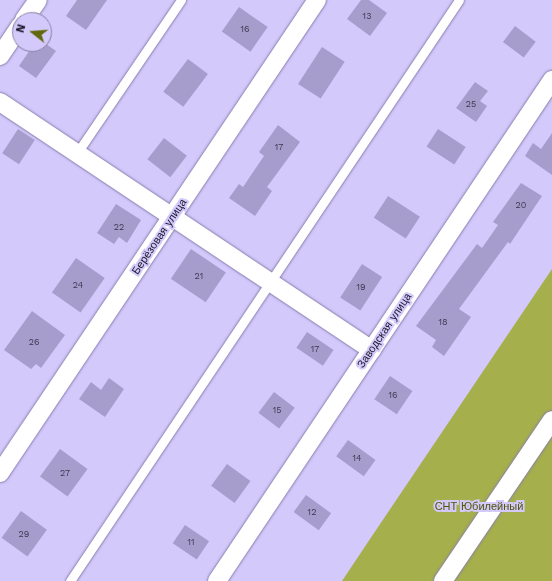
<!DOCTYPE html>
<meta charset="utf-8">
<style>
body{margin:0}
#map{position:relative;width:552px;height:581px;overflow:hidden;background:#d3c9fb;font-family:"Work Sans",sans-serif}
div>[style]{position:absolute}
.green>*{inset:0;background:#a5af4b}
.building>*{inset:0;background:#a79dcd;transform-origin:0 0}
.roads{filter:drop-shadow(0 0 1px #887ead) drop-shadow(0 0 1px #887ead)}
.lane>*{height:9px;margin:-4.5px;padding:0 4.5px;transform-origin:4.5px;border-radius:4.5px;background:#fff}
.street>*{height:18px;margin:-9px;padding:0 9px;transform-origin:9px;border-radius:9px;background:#fff}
span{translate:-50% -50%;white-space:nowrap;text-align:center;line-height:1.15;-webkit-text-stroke:4px #d3c9fb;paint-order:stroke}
.number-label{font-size:9px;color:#3e3851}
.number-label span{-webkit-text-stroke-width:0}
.street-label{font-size:11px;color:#1b1628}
.park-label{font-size:11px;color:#505507}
.north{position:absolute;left:12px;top:12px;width:40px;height:40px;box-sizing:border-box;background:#d3c9fb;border:1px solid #8981a7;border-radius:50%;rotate:287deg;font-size:11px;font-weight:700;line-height:16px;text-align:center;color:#1b1628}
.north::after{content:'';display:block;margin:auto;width:14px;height:18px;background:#62690b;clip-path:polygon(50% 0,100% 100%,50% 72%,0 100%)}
</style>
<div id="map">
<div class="green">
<div style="clip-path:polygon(552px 269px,552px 581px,342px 581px,372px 536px)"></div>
</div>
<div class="building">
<div style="clip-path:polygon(77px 0,107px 0,86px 30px,66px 16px)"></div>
<div style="clip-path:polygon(361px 0,369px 0,387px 13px,370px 36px,347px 19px)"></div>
<div style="left:239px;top:7px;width:35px;height:30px;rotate:35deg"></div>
<div style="left:515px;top:26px;width:26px;height:20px;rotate:37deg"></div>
<div style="clip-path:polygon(34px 44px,46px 44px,56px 51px,36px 78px,19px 66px)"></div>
<div style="left:322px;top:47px;width:27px;height:44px;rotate:33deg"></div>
<div style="left:188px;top:59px;width:25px;height:41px;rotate:37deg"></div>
<div style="clip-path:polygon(475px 82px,488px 91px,480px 101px,487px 106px,476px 122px,456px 108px)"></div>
<div style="clip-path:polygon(278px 125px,300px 142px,267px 187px,272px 191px,255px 216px,229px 198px,239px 184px,243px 187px,264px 156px,259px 152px)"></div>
<div style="left:18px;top:129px;width:20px;height:29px;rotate:33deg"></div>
<div style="left:438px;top:129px;width:33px;height:21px;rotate:33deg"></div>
<div style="clip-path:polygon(552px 133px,552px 175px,525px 156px,533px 143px,541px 149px)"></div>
<div style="left:164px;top:138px;width:29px;height:27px;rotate:38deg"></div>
<div style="clip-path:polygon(521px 183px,542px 196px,510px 244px,508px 242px,459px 309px,471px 317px,444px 356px,432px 347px,436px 340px,416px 326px,477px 244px,482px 248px,498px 225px,493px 222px)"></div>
<div style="left:388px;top:196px;width:38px;height:26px;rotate:33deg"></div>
<div style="clip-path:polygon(116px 204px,141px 220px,127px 243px,119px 237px,114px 244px,97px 233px)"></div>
<div style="left:191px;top:249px;width:42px;height:36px;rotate:34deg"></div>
<div style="left:76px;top:258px;width:35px;height:42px;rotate:35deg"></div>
<div style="left:362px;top:264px;width:24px;height:40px;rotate:33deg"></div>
<div style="clip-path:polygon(32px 311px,65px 335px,41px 368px,36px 364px,31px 369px,4px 350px)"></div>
<div style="left:307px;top:332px;width:32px;height:19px;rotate:34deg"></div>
<div style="left:390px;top:376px;width:27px;height:28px;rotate:34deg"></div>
<div style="clip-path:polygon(109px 378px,124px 389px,105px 417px,79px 399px,91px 382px,101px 390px)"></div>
<div style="left:274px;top:392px;width:26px;height:26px;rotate:37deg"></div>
<div style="left:348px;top:440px;width:34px;height:20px;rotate:36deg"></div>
<div style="left:60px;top:449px;width:34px;height:34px;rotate:36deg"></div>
<div style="left:227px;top:464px;width:29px;height:27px;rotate:36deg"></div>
<div style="left:306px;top:495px;width:31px;height:21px;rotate:36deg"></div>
<div style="left:21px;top:511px;width:32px;height:33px;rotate:36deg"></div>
<div style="left:185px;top:525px;width:29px;height:22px;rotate:34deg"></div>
</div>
<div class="roads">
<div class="lane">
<div style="left:77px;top:153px;width:185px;rotate:-55.8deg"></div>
<div style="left:70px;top:581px;width:699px;rotate:-56.2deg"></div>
</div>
<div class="street">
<div style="left:24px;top:20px;width:24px;rotate:-55deg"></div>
<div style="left:0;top:56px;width:36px;rotate:-56deg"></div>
<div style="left:0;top:102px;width:447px;rotate:33.7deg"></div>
<div style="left:0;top:473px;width:569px;rotate:-56.17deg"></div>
<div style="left:217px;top:581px;width:603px;rotate:-56.23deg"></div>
<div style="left:443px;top:581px;width:194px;rotate:-55.9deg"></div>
</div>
</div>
<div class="number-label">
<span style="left:367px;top:16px">13</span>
<span style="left:245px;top:29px">16</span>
<span style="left:471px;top:104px">25</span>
<span style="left:279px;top:147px">17</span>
<span style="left:521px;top:205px">20</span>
<span style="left:119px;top:227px">22</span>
<span style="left:199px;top:276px">21</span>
<span style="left:78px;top:285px">24</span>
<span style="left:361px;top:287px">19</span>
<span style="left:443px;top:322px">18</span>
<span style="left:34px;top:342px">26</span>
<span style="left:315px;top:349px">17</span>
<span style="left:393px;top:395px">16</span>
<span style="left:277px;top:410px">15</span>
<span style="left:357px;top:458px">14</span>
<span style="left:65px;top:473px">27</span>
<span style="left:312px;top:512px">12</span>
<span style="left:24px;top:534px">29</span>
<span style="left:191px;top:542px">11</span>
</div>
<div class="street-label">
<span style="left:160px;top:237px;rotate:-56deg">Берёзовая улица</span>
<span style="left:385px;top:331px;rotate:-56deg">Заводская улица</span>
</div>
<div class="park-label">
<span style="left:479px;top:507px">СНТ Юбилейный</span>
</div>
<div class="north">N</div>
</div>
